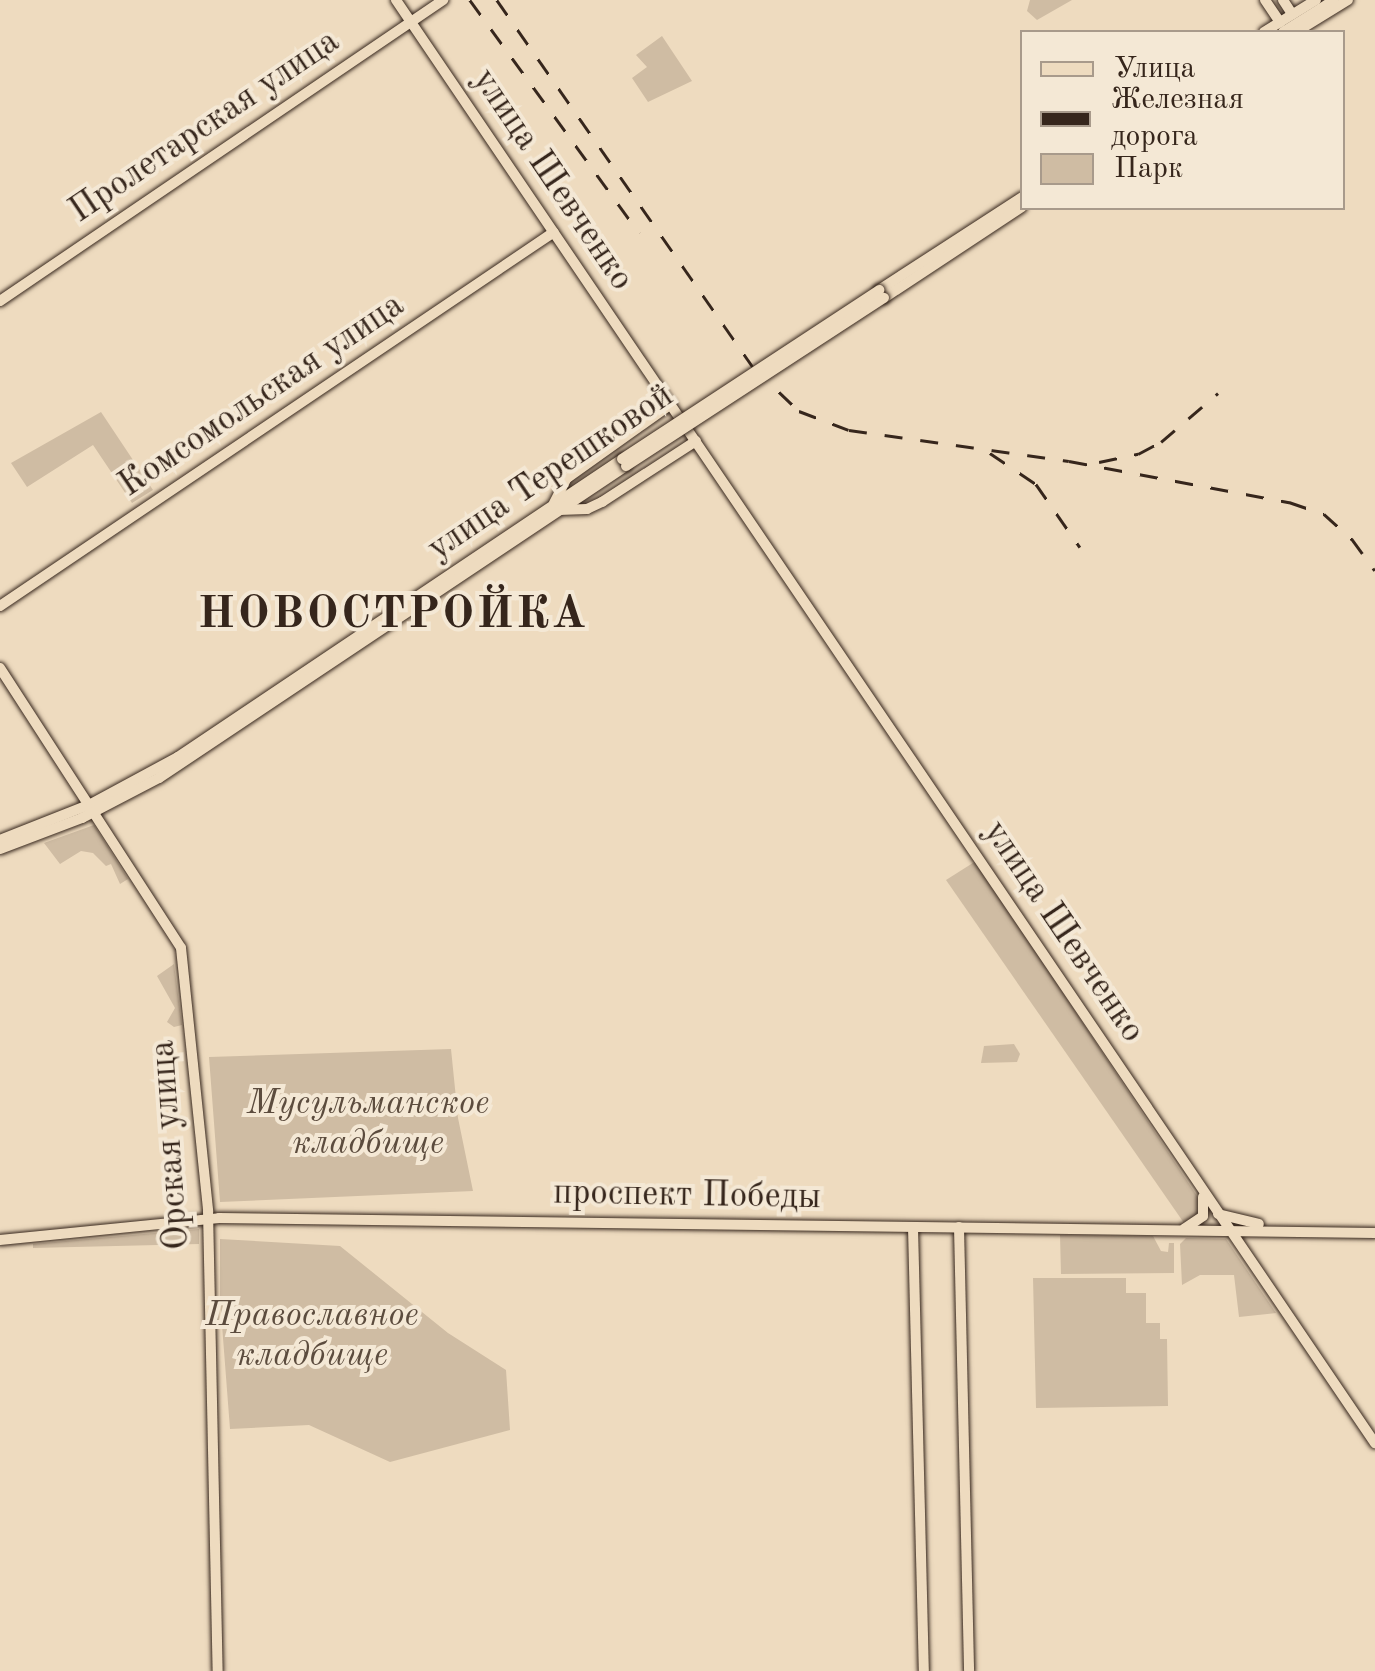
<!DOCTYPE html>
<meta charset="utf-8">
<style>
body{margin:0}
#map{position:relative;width:1375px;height:1671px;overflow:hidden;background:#eedbbf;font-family:"Old Standard TT",serif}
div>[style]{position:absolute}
.green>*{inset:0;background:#cfbca3}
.roads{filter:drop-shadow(0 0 2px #36261c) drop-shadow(0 0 2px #36261c)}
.major>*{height:10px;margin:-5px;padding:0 5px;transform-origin:5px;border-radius:5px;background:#eedbbf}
.rail>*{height:2.5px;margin-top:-1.25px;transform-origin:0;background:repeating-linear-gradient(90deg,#36261c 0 18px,transparent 0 36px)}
.bridges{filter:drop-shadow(0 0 2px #36261c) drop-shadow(0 0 2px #36261c)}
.major-bridge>*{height:10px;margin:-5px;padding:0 5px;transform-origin:5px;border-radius:5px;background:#eedbbf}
span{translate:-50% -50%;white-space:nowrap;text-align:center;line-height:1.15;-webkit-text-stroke:8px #f4e8d5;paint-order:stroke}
.street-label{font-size:35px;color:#36261c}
.park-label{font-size:35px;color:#5c4c3e;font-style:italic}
.district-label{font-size:45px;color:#36261c;font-weight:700;letter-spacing:2.5px}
.legend{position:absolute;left:1020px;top:30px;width:325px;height:180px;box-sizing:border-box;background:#f4e8d5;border:2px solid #a89a8b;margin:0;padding:12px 18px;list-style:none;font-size:30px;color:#36261c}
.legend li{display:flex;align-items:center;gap:20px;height:50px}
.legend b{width:50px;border:2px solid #a89a8b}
</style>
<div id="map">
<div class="green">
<div style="clip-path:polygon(1030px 0,1072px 0,1037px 20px,1027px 11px)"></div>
<div style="clip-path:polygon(662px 36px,692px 81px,648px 102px,632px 78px,647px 67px,636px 55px)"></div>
<div style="clip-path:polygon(101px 412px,153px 490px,132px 503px,93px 445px,27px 487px,11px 463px)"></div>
<div style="clip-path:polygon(94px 825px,128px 879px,120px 884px,111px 864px,106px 866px,93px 853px,81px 851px,60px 864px,44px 843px)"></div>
<div style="clip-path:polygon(976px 861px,1201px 1202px,1196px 1217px,1184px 1223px,946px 880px)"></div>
<div style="clip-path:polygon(174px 964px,182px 1025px,174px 1027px,167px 1022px,175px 1008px,157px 976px)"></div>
<div style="clip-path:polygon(1014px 1044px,1020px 1054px,1017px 1062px,981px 1063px,984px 1046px)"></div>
<div style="clip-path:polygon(451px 1049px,458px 1118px,473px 1191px,220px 1202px,209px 1057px)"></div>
<div style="clip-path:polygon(199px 1229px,199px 1244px,33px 1248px,33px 1244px)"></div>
<div style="clip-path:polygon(1060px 1235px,1153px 1236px,1161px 1251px,1168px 1252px,1169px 1243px,1174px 1243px,1174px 1273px,1061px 1274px)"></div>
<div style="clip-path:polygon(1186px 1238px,1226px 1239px,1276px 1313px,1239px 1317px,1234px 1275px,1200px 1275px,1182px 1285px,1180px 1244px)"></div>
<div style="clip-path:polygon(220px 1239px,340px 1246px,448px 1333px,506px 1370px,510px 1430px,390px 1462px,309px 1425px,230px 1429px,220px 1299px)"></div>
<div style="clip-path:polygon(1033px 1278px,1126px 1278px,1126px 1293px,1146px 1293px,1146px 1323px,1160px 1323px,1160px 1339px,1167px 1339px,1168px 1406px,1036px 1408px)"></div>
</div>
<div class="roads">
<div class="major">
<div style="left:396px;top:0;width:1744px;rotate:55.85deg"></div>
<div style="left:1265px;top:0;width:27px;rotate:56deg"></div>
<div style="left:1283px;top:0;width:17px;rotate:57deg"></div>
<div style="left:1264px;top:32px;width:61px;rotate:-31.6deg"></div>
<div style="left:1283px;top:32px;width:60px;rotate:-32.1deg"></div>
<div style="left:1296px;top:32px;width:61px;rotate:-31.6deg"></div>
<div style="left:879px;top:290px;width:171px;rotate:-33deg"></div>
<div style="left:884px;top:298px;width:165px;rotate:-33.4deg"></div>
<div style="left:0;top:301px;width:536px;rotate:-34.19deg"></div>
<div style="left:554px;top:503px;width:27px;rotate:-63deg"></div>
<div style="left:566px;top:479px;width:129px;rotate:-35.5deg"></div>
<div style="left:559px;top:510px;width:28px;rotate:-2deg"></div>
<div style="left:587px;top:509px;width:17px;rotate:-25deg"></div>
<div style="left:602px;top:502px;width:112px;rotate:-33deg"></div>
<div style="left:0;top:606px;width:668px;rotate:-34.02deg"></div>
<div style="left:0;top:668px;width:333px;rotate:57.1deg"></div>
<div style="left:181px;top:948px;width:264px;rotate:84.1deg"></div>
<div style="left:208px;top:1211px;width:460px;rotate:88.8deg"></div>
<div style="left:0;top:840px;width:98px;rotate:-21.6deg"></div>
<div style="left:91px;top:804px;width:99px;rotate:-28.4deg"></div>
<div style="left:178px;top:757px;width:535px;rotate:-33.87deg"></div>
<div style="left:0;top:849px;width:88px;rotate:-20.7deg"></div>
<div style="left:82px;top:818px;width:87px;rotate:-27.5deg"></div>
<div style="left:159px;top:778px;width:562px;rotate:-33.75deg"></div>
<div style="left:1218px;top:1214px;width:42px;rotate:13.7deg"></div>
<div style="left:913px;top:1227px;width:444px;rotate:88.6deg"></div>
<div style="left:959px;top:1227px;width:444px;rotate:88.7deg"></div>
<div style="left:1184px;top:1229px;width:23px;rotate:-34deg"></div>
<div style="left:1203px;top:1216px;width:19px;rotate:-90deg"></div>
<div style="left:0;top:1240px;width:220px;rotate:-5.7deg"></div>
<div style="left:219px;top:1218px;width:1156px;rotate:0.74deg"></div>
</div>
</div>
<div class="rail">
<div style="left:470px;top:0;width:288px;rotate:54deg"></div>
<div style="left:497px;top:0;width:447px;rotate:55.1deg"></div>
<div style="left:753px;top:367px;width:64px;rotate:43.7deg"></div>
<div style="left:799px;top:411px;width:53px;rotate:20.8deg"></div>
<div style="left:849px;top:430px;width:222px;rotate:8deg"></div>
<div style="left:1069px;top:461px;width:224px;rotate:10.6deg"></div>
<div style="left:1289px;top:502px;width:37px;rotate:19deg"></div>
<div style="left:1324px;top:514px;width:38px;rotate:42deg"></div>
<div style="left:1352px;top:539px;width:39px;rotate:54deg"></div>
<div style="left:990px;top:453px;width:55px;rotate:34deg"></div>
<div style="left:1036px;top:484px;width:77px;rotate:55.1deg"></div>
<div style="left:1099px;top:462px;width:40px;rotate:-12deg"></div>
<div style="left:1138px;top:454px;width:26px;rotate:-28deg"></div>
<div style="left:1161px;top:442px;width:75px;rotate:-40.7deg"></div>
</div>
<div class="bridges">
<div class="major-bridge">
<div style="left:622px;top:459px;width:308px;rotate:-33.3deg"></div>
<div style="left:626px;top:466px;width:308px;rotate:-33.1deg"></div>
</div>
</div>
<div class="street-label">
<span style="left:205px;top:127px;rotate:-34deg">Пролетарская улица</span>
<span style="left:552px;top:180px;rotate:56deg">улица Шевченко</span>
<span style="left:262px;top:396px;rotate:-34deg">Комсомольская улица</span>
<span style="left:551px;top:473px;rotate:-34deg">улица Терешковой</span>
<span style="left:1063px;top:932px;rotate:56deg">улица Шевченко</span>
<span style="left:171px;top:1145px;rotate:-94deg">Орская улица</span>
<span style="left:687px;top:1196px;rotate:1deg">проспект Победы</span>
</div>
<div class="park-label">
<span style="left:368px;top:1124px">Мусульманское<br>кладбище</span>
<span style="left:312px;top:1336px">Православное<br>кладбище</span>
</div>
<div class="district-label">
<span style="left:393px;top:616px">НОВОСТРОЙКА</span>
</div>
<ul class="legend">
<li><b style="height:12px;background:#eedbbf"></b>Улица</li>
<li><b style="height:12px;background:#36261c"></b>Железная дорога</li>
<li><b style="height:28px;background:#cfbca3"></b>Парк</li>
</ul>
</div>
